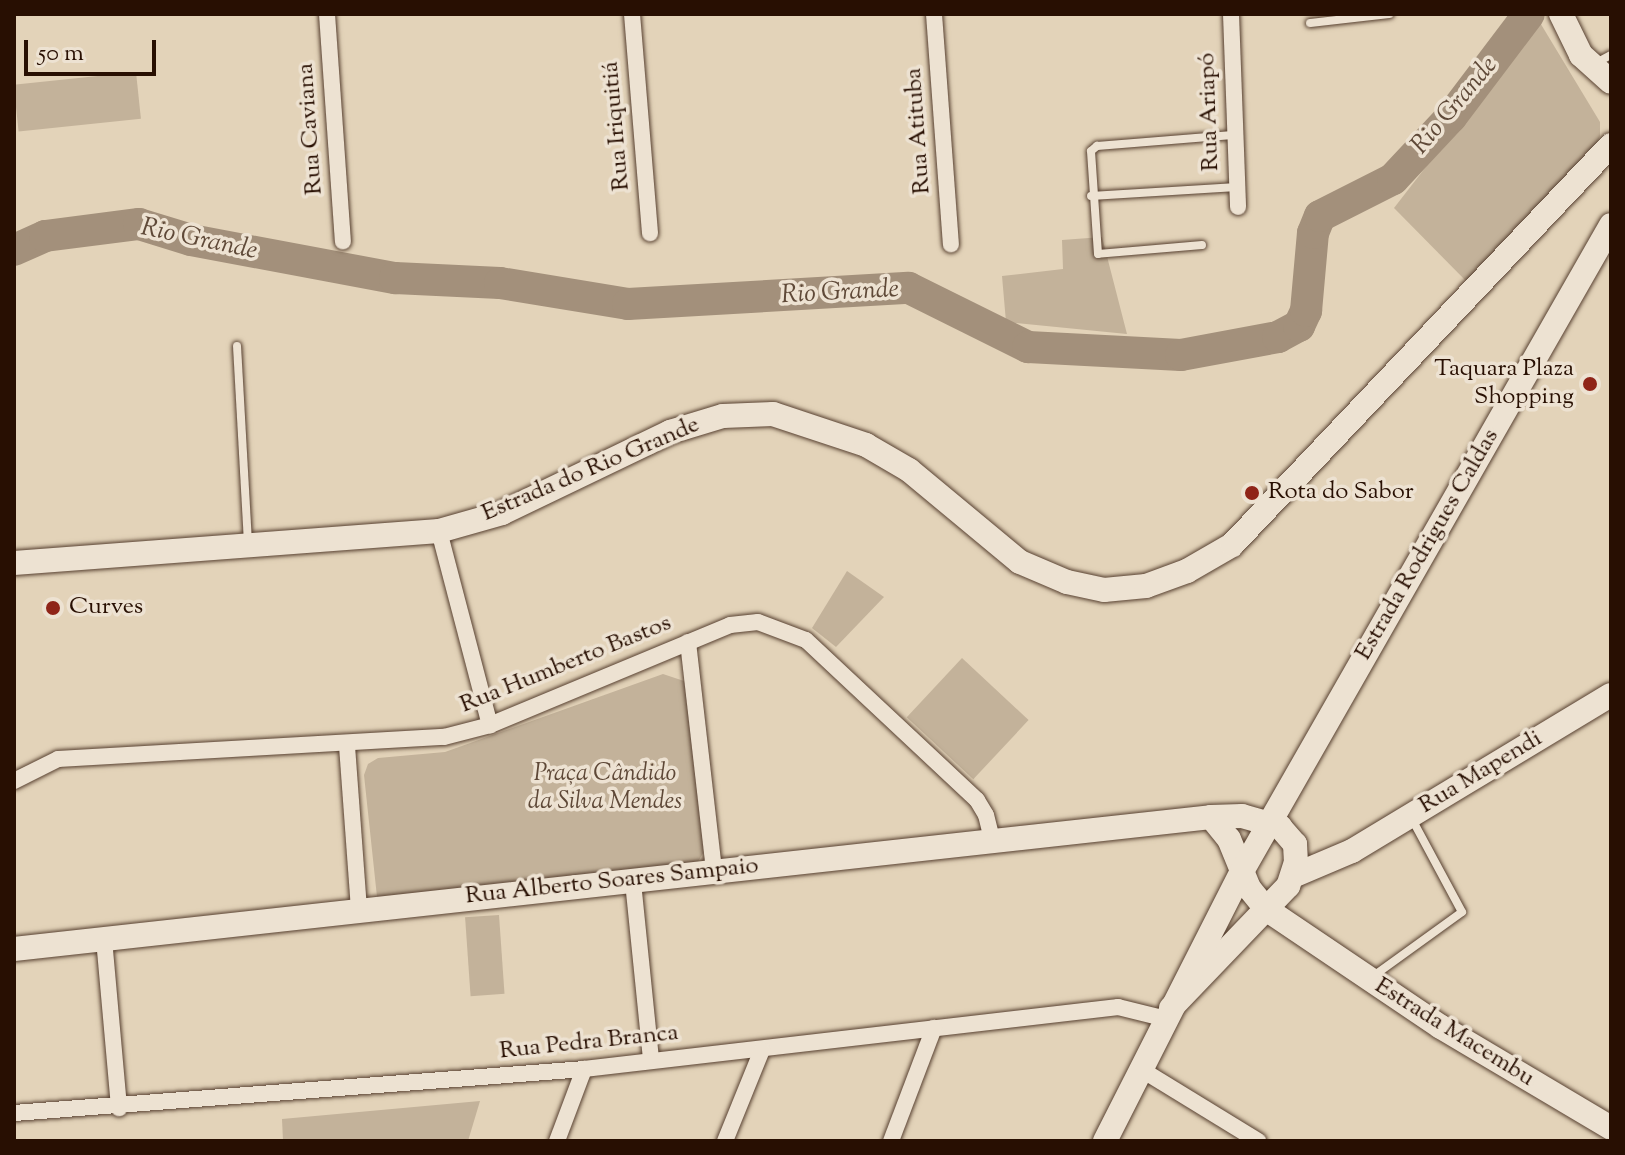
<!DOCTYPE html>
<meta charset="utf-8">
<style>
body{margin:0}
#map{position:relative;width:1625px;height:1155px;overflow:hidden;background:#e3d3b9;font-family:"Sorts Mill Goudy",serif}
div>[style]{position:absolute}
.green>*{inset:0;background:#c3b29a;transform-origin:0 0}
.river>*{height:32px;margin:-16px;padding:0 16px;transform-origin:16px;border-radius:16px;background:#a3907b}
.roads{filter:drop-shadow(0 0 2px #574030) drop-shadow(0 0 2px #574030)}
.lane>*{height:8px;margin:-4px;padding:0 4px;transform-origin:4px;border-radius:4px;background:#ede2d2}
.street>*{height:16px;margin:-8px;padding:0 8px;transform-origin:8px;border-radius:8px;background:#ede2d2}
.secondary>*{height:24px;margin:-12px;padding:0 12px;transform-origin:12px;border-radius:12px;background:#ede2d2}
.dots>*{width:22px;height:22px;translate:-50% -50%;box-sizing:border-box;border:4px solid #ede2d2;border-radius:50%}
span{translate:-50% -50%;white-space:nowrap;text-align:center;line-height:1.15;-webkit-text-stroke:7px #ede2d2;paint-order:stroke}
.street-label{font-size:24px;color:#280f02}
.poi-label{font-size:24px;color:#280f02}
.right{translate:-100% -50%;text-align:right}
.left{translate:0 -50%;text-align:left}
.park-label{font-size:24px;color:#5e4837;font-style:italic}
.water-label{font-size:26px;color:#5f4938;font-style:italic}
.frame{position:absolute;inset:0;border:16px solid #280f02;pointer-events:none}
.scale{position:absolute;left:24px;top:40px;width:132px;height:36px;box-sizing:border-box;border:4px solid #280f02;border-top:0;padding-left:10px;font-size:24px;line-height:28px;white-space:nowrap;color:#280f02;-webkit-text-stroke:6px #ede2d2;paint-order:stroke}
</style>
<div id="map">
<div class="green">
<div style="clip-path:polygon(1539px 21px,1600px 122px,1600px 136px,1593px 152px,1469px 284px,1394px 208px)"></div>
<div style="left:136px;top:72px;width:47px;height:123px;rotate:84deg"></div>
<div style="clip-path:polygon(1102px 237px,1127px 334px,1006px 322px,1002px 276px,1063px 269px,1062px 240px)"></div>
<div style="clip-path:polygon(847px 571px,884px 597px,836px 647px,812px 628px)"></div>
<div style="left:962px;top:658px;width:91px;height:81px;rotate:43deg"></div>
<div style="clip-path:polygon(663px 674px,684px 681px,688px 690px,705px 850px,694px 868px,388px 900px,377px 897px,364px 775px,368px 764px,378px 758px,445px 752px)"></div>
<div style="left:499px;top:915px;width:79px;height:34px;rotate:86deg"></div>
<div style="clip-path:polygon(480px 1101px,468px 1141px,283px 1141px,282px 1119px)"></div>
</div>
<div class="river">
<div style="left:14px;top:250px;width:34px;rotate:-24deg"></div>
<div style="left:45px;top:236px;width:95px;rotate:-7.3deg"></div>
<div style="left:139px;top:224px;width:54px;rotate:17.1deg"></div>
<div style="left:191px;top:240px;width:208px;rotate:10.6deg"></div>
<div style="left:395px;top:278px;width:105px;rotate:2.7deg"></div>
<div style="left:500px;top:283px;width:130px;rotate:9.3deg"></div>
<div style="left:628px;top:304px;width:281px;rotate:-3.3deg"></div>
<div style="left:909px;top:288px;width:133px;rotate:26.4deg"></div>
<div style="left:1028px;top:347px;width:153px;rotate:3deg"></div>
<div style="left:1181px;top:355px;width:99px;rotate:-10.5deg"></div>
<div style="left:1278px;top:337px;width:24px;rotate:-28deg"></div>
<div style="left:1299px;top:326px;width:17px;rotate:-65deg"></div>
<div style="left:1306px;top:311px;width:78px;rotate:-84.9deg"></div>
<div style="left:1313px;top:233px;width:18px;rotate:-68deg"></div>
<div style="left:1320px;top:216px;width:82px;rotate:-26.9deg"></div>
<div style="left:1393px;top:179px;width:85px;rotate:-46.9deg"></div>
<div style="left:1451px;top:117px;width:129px;rotate:-52.9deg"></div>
</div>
<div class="roads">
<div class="lane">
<div style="left:1310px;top:23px;width:80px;rotate:-6.5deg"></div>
<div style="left:1594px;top:64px;width:19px;rotate:-28deg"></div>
<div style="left:1091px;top:196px;width:146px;rotate:-3.5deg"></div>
<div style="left:1202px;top:245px;width:104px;rotate:175.1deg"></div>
<div style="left:1098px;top:254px;width:103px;rotate:-93.9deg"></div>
<div style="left:1091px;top:151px;width:8px;rotate:-40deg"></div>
<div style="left:1097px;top:146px;width:136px;rotate:-4.6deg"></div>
<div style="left:237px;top:346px;width:195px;rotate:86.8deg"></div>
<div style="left:1372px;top:977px;width:111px;rotate:-35.8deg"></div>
<div style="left:1462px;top:912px;width:106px;rotate:-118.3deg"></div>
</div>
<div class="street">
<div style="left:327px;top:14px;width:228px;rotate:86deg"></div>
<div style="left:632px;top:14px;width:220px;rotate:85.3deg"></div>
<div style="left:934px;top:14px;width:231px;rotate:85.8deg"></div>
<div style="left:1231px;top:14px;width:193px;rotate:87.9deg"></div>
<div style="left:439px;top:531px;width:201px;rotate:75.3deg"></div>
<div style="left:688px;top:642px;width:229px;rotate:83.5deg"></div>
<div style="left:347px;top:746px;width:163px;rotate:85.8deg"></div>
<div style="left:14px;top:781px;width:49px;rotate:-26.6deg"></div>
<div style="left:58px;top:759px;width:387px;rotate:-3.3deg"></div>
<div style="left:444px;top:737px;width:48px;rotate:-14.6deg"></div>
<div style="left:490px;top:725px;width:260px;rotate:-22.6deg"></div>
<div style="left:730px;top:625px;width:28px;rotate:-6deg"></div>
<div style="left:758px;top:622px;width:51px;rotate:20.6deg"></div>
<div style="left:806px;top:640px;width:234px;rotate:43.1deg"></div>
<div style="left:977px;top:800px;width:17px;rotate:59deg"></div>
<div style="left:986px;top:815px;width:30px;rotate:76deg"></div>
<div style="left:633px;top:882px;width:179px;rotate:84.2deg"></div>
<div style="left:104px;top:939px;width:170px;rotate:84.9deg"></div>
<div style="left:1139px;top:1068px;width:140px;rotate:31.5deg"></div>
<div style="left:14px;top:1113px;width:572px;rotate:-4.41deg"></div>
<div style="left:584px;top:1069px;width:538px;rotate:-6.62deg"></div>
<div style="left:1118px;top:1007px;width:49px;rotate:14deg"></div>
<div style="left:557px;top:1141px;width:77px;rotate:-69.4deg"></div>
<div style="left:725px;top:1141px;width:98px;rotate:-67.9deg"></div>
<div style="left:891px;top:1141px;width:121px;rotate:-69.2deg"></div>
</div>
<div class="secondary">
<div style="left:1561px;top:14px;width:46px;rotate:64deg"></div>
<div style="left:1581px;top:55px;width:40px;rotate:42deg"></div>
<div style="left:14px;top:563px;width:426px;rotate:-4.3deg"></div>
<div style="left:439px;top:531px;width:66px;rotate:-15.9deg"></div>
<div style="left:502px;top:513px;width:187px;rotate:-25.7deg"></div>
<div style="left:670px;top:432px;width:55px;rotate:-16.8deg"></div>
<div style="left:723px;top:416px;width:50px;rotate:-2.3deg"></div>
<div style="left:773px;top:414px;width:98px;rotate:18.4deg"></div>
<div style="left:866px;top:445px;width:50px;rotate:30.2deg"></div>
<div style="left:909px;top:470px;width:144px;rotate:39.7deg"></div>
<div style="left:1020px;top:562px;width:51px;rotate:23.1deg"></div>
<div style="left:1067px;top:582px;width:38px;rotate:12deg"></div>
<div style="left:1104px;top:590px;width:42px;rotate:-5.4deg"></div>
<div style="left:1146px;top:586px;width:44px;rotate:-20.1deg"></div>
<div style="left:1187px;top:571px;width:52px;rotate:-30deg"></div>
<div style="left:1232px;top:545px;width:551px;rotate:-46.54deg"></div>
<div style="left:1211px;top:817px;width:28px;rotate:51deg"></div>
<div style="left:1229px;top:839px;width:53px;rotate:67.8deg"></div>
<div style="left:1249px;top:888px;width:27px;rotate:51deg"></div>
<div style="left:1266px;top:909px;width:211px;rotate:34deg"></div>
<div style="left:1441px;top:1027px;width:198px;rotate:30.7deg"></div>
<div style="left:1293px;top:876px;width:64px;rotate:-23deg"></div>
<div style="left:1352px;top:851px;width:302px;rotate:-31.1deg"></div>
<div style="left:14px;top:949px;width:1204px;rotate:-6.29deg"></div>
<div style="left:1211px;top:817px;width:31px;rotate:-2deg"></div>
<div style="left:1242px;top:816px;width:40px;rotate:16deg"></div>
<div style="left:1280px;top:827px;width:23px;rotate:49deg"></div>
<div style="left:1295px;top:844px;width:18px;rotate:87deg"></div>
<div style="left:1296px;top:862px;width:25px;rotate:108deg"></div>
<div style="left:1288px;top:886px;width:169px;rotate:133.8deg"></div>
<div style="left:1105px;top:1141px;width:301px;rotate:-63.1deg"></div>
<div style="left:1241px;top:873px;width:746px;rotate:-60.27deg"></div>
</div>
</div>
<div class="dots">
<div style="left:1590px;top:384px;background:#8f2418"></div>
<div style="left:1252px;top:493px;background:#8f2418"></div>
<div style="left:53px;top:608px;background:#8f2418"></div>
</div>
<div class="street-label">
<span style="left:1210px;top:112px;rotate:-92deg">Rua Ariapó</span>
<span style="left:617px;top:126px;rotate:-95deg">Rua Iriquitiá</span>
<span style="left:311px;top:129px;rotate:-94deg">Rua Caviana</span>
<span style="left:919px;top:131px;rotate:-94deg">Rua Atituba</span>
<span style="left:591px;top:470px;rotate:-23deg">Estrada do Rio Grande</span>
<span style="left:1428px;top:545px;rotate:-60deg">Estrada Rodrigues Caldas</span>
<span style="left:566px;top:665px;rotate:-22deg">Rua Humberto Bastos</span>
<span style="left:1481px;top:773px;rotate:-31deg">Rua Mapendi</span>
<span style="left:612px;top:882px;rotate:-6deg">Rua Alberto Soares Sampaio</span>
<span style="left:1454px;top:1033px;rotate:32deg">Estrada Macembu</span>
<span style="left:589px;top:1043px;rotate:-6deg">Rua Pedra Branca</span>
</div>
<div class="poi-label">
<span class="right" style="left:1574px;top:384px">Taquara Plaza<br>Shopping</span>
<span class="left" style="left:1268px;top:493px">Rota do Sabor</span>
<span class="left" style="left:69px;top:608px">Curves</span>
</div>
<div class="park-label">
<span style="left:605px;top:789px">Praça Cândido<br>da Silva Mendes</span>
</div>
<div class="water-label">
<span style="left:1455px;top:106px;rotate:-50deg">Rio Grande</span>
<span style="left:199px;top:240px;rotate:12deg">Rio Grande</span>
<span style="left:840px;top:293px;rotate:-3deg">Rio Grande</span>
</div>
<div class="frame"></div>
<div class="scale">50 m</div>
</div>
